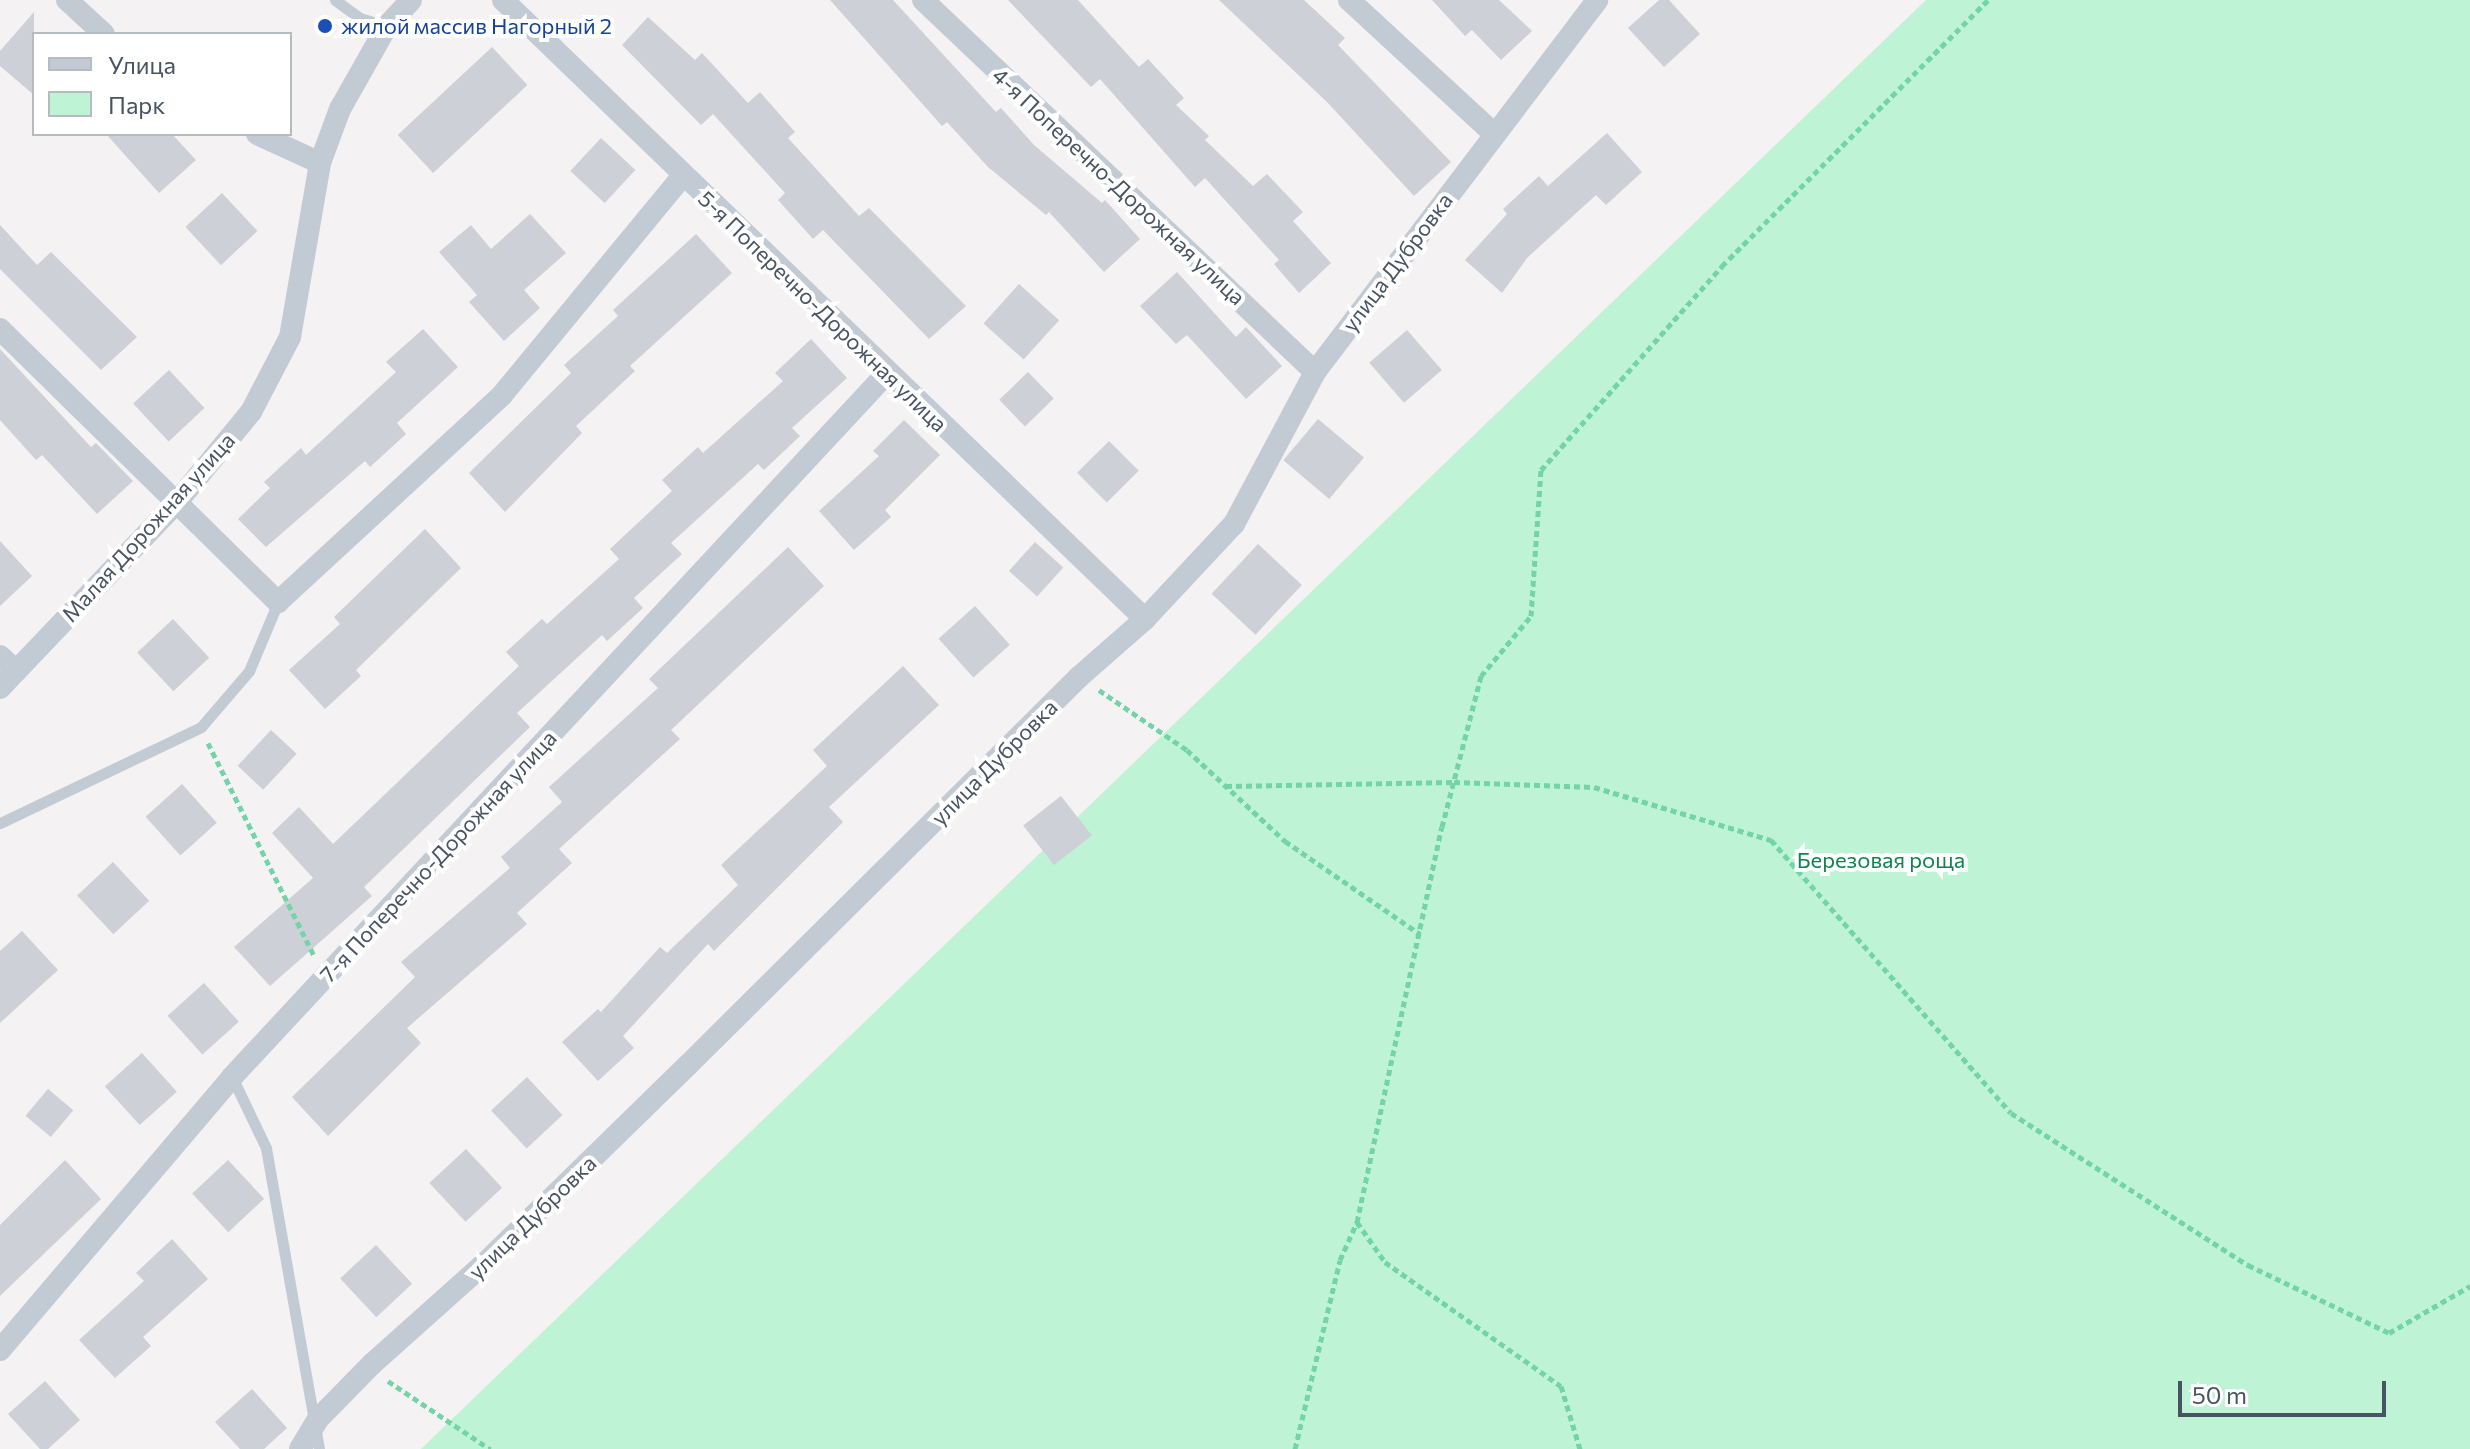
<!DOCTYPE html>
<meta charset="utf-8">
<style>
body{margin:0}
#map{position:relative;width:2470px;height:1449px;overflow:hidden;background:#f4f2f2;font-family:Commissioner,sans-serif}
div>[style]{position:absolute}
.green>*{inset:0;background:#bef3d5}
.building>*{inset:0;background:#cdd0d6;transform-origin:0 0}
.path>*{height:5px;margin-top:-2.5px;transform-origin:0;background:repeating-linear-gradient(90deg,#73d4a8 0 6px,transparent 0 10px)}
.lane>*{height:11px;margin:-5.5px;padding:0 5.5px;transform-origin:5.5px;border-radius:5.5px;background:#c2cbd4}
.street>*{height:22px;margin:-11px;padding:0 11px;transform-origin:11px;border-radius:11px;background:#c2cbd4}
.dots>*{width:22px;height:22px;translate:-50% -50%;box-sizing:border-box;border:4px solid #fff;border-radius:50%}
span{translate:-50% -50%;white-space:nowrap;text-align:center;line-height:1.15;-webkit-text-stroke:8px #fff;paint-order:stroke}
.transit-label{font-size:22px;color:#164399}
.left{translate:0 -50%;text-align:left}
.street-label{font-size:22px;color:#485461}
.park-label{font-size:22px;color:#10844f}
.legend{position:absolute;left:32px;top:32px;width:260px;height:104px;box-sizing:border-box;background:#fff;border:2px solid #b6bbc0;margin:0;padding:10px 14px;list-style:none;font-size:24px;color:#485461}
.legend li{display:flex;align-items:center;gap:16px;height:40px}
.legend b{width:40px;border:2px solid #b6bbc0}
.scale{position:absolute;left:2178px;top:1381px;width:208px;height:36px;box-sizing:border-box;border:4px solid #485461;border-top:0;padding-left:10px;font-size:24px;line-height:28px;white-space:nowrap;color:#485461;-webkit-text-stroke:6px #fff;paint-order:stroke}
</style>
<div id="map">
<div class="green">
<div style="clip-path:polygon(1926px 0,2470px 0,2470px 1449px,421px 1449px)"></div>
</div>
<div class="building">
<div style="clip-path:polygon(830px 0,893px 0,996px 112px,1001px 108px,1034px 145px,1102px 203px,1105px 200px,1140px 239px,1104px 272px,1049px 212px,1046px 215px,988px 167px,947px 122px,942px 126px)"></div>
<div style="clip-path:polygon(1008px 0,1078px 0,1139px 67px,1148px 59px,1184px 98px,1176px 105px,1209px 136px,1205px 140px,1253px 186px,1267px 174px,1303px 212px,1293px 221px,1331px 263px,1299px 293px,1274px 264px,1279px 260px,1205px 178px,1195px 187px,1100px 79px,1091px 87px)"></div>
<div style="clip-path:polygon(1219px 0,1304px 0,1345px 38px,1338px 45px,1451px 162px,1414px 196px,1327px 102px)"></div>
<div style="clip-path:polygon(1432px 0,1499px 0,1532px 31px,1501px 60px,1472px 30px,1465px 36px)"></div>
<div style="clip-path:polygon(1659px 0,1669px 0,1700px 34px,1664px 67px,1628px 28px)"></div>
<div style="clip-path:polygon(34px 12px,34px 95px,0 66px,0 51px)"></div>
<div style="clip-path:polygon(648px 17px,695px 60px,702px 53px,748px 103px,760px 92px,795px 132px,788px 138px,859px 216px,869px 208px,966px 306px,929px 339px,823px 230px,813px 239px,778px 200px,785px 193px,713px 114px,701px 125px,622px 45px)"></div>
<div style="left:492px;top:47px;width:52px;height:129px;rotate:47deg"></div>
<div style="clip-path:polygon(1607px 133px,1642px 172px,1606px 205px,1596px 195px,1527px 258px,1502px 293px,1465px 260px,1507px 214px,1503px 209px,1539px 176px,1548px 186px)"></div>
<div style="clip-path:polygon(106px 134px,172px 134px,196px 160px,159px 193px)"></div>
<div style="left:601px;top:138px;width:47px;height:45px;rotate:43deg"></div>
<div style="left:222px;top:193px;width:52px;height:50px;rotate:47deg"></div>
<div style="clip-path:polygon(530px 214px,566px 253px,524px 290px,540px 308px,504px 341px,469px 302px,477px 295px,439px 252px,471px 225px,491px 249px)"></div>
<div style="clip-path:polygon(0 225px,37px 265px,51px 252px,137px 337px,101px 370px,0 269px)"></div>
<div style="clip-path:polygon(696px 234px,732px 273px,630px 366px,635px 371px,576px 426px,582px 433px,505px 512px,469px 473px,571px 373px,564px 365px,618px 316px,613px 310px)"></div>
<div style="clip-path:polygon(1177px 272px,1236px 337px,1246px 327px,1282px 366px,1246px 399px,1187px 335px,1176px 344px,1140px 306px)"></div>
<div style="left:1019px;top:284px;width:54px;height:53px;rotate:42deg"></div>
<div style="clip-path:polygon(423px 329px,458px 367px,397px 423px,406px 434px,370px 467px,365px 461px,266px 547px,238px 519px,270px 488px,264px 482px,301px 448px,306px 455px,396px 372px,386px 362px)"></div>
<div style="left:1407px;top:330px;width:53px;height:50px;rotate:49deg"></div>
<div style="clip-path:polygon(811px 339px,847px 378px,792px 428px,800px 436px,764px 470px,758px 464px,671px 543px,682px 554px,634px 598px,643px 608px,607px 641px,602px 635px,517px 713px,530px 727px,364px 887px,372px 896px,270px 986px,234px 947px,313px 878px,272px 833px,299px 807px,333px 844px,519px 666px,506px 652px,542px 619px,547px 624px,619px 559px,610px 549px,672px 491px,662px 480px,698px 447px,703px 453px,783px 381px,775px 373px)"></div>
<div style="clip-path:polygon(0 349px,91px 447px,96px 443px,133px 481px,97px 514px,42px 455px,36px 460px,0 420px)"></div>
<div style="left:169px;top:370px;width:52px;height:49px;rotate:47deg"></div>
<div style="left:1028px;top:372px;width:37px;height:40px;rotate:46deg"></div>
<div style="left:1318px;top:419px;width:60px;height:54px;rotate:40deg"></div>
<div style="clip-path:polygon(904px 420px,940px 455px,885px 510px,891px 517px,854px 550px,819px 511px,879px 456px,873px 451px)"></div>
<div style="left:1109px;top:441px;width:42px;height:45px;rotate:45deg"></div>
<div style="clip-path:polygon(425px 529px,461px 568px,356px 670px,361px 676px,325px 709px,289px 670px,340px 624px,334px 617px)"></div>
<div style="clip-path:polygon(0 541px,32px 576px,0 606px)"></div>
<div style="left:1035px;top:542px;width:38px;height:39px;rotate:42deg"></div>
<div style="left:1258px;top:544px;width:60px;height:68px;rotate:43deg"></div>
<div style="clip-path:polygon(788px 547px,824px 586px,671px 730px,680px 739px,559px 849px,572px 863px,517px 913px,527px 924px,407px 1028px,421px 1043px,328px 1136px,292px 1097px,415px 977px,401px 962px,510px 868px,501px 857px,562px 802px,549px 787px,658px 688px,649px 679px)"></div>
<div style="left:975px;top:606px;width:52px;height:49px;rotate:48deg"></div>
<div style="left:173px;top:619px;width:53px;height:49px;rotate:47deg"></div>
<div style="clip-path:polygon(903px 666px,939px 705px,829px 807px,843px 822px,714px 951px,708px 944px,623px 1036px,634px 1048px,598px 1081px,562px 1042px,598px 1009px,601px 1012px,660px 947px,667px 953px,738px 885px,721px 865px,827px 766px,813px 750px)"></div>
<div style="left:271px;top:730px;width:35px;height:49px;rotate:43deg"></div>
<div style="left:182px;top:784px;width:52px;height:49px;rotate:48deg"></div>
<div style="left:1061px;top:796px;width:50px;height:48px;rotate:52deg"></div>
<div style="left:113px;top:862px;width:53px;height:49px;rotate:47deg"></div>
<div style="clip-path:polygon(22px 931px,58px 970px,0 1023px,0 951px)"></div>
<div style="left:204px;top:983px;width:52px;height:49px;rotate:48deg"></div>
<div style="left:142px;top:1053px;width:52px;height:50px;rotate:48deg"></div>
<div style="left:527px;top:1077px;width:52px;height:49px;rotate:47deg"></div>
<div style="left:48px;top:1089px;width:33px;height:35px;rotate:40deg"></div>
<div style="left:466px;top:1149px;width:53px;height:50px;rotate:47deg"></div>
<div style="clip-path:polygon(65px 1160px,101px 1199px,0 1296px,0 1225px)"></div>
<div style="left:228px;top:1160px;width:53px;height:49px;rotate:47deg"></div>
<div style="clip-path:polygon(172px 1239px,208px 1279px,143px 1337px,151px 1346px,115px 1378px,79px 1340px,144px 1281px,136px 1273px)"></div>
<div style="left:376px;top:1245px;width:53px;height:49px;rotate:47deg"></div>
<div style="clip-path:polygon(45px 1381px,80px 1420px,48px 1449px,40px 1449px,8px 1414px)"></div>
<div style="clip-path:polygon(252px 1389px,287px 1428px,264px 1449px,240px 1449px,215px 1422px)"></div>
</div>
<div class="path">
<div style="left:1099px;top:690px;width:107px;rotate:34.3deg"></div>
<div style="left:1187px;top:750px;width:134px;rotate:42.9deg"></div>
<div style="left:1285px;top:841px;width:164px;rotate:34.6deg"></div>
<div style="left:208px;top:743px;width:238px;rotate:63.5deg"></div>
<div style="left:1226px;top:786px;width:228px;rotate:-1deg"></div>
<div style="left:1454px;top:782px;width:140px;rotate:2deg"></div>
<div style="left:1594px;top:787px;width:185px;rotate:16.7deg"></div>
<div style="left:1771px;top:840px;width:363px;rotate:48.7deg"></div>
<div style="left:2011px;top:1113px;width:282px;rotate:32.7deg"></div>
<div style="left:2248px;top:1265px;width:157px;rotate:25.7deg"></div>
<div style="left:2389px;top:1333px;width:94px;rotate:-30.1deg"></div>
<div style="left:1357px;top:1222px;width:49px;rotate:55deg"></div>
<div style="left:1385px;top:1262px;width:215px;rotate:35.2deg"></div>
<div style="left:1561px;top:1386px;width:66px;rotate:73.2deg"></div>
<div style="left:388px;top:1381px;width:123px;rotate:33.7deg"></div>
<div style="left:1295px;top:1449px;width:194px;rotate:-76.6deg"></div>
<div style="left:1340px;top:1260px;width:42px;rotate:-65.9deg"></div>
<div style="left:1357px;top:1222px;width:404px;rotate:-77.9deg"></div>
<div style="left:1442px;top:827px;width:156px;rotate:-75.5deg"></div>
<div style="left:1481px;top:676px;width:78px;rotate:-50.2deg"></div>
<div style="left:1531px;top:616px;width:146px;rotate:-86.1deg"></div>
<div style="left:1541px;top:470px;width:273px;rotate:-48.4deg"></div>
<div style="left:1722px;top:266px;width:376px;rotate:-45deg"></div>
</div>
<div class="lane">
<div style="left:335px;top:0;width:31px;rotate:36deg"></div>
<div style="left:360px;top:18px;width:28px;rotate:17deg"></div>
<div style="left:0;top:823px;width:223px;rotate:-25.5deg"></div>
<div style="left:201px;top:727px;width:74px;rotate:-49.4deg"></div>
<div style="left:249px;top:671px;width:75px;rotate:-67.2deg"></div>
<div style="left:232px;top:1077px;width:79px;rotate:64.4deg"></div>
<div style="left:266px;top:1148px;width:306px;rotate:80deg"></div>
</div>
<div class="street">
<div style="left:67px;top:0;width:50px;rotate:42.6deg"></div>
<div style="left:503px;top:0;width:892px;rotate:43.96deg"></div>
<div style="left:923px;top:0;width:540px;rotate:43.5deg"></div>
<div style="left:1349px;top:0;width:197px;rotate:42.7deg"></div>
<div style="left:257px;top:134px;width:69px;rotate:24.7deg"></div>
<div style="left:0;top:329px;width:390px;rotate:44.5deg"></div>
<div style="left:278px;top:602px;width:305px;rotate:-42.7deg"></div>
<div style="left:502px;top:395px;width:283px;rotate:-50.5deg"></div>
<div style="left:0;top:656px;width:22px;rotate:43deg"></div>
<div style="left:0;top:688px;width:257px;rotate:-46.4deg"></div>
<div style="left:177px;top:502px;width:117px;rotate:-50.6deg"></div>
<div style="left:251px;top:412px;width:85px;rotate:-62.5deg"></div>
<div style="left:290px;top:337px;width:177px;rotate:-80.2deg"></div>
<div style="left:320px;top:163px;width:58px;rotate:-69.7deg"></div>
<div style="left:340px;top:109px;width:95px;rotate:-60.5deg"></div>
<div style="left:387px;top:26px;width:35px;rotate:-47deg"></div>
<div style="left:0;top:1350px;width:358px;rotate:-49.6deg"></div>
<div style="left:232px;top:1077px;width:962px;rotate:-47.06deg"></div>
<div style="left:300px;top:1449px;width:35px;rotate:-59deg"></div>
<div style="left:318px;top:1419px;width:77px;rotate:-45.5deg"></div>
<div style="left:372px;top:1364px;width:150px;rotate:-41.8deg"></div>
<div style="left:484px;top:1264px;width:284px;rotate:-44.3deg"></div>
<div style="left:687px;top:1066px;width:552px;rotate:-44.78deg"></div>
<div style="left:1079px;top:677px;width:88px;rotate:-41.3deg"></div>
<div style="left:1145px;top:619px;width:130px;rotate:-46.9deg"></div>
<div style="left:1234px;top:524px;width:172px;rotate:-61.9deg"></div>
<div style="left:1315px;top:372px;width:467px;rotate:-52.8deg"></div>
</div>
<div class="dots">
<div style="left:325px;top:26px;background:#1a4fb4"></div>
</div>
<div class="transit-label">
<span class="left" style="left:341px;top:26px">жилой массив Нагорный 2</span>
</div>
<div class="street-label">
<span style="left:1119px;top:186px;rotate:43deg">4-я Поперечно-Дорожная улица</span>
<span style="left:1397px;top:262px;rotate:-53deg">улица Дубровка</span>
<span style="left:823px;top:311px;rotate:44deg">5-я Поперечно-Дорожная улица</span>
<span style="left:148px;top:527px;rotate:-48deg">Малая Дорожная улица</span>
<span style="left:994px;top:762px;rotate:-45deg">улица Дубровка</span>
<span style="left:438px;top:856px;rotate:-47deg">7-я Поперечно-Дорожная улица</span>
<span style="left:532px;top:1217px;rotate:-44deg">улица Дубровка</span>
</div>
<div class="park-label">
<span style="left:1881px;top:860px">Березовая роща</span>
</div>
<ul class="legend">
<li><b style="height:10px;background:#c2cbd4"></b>Улица</li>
<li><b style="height:22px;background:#bef3d5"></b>Парк</li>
</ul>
<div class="scale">50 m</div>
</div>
